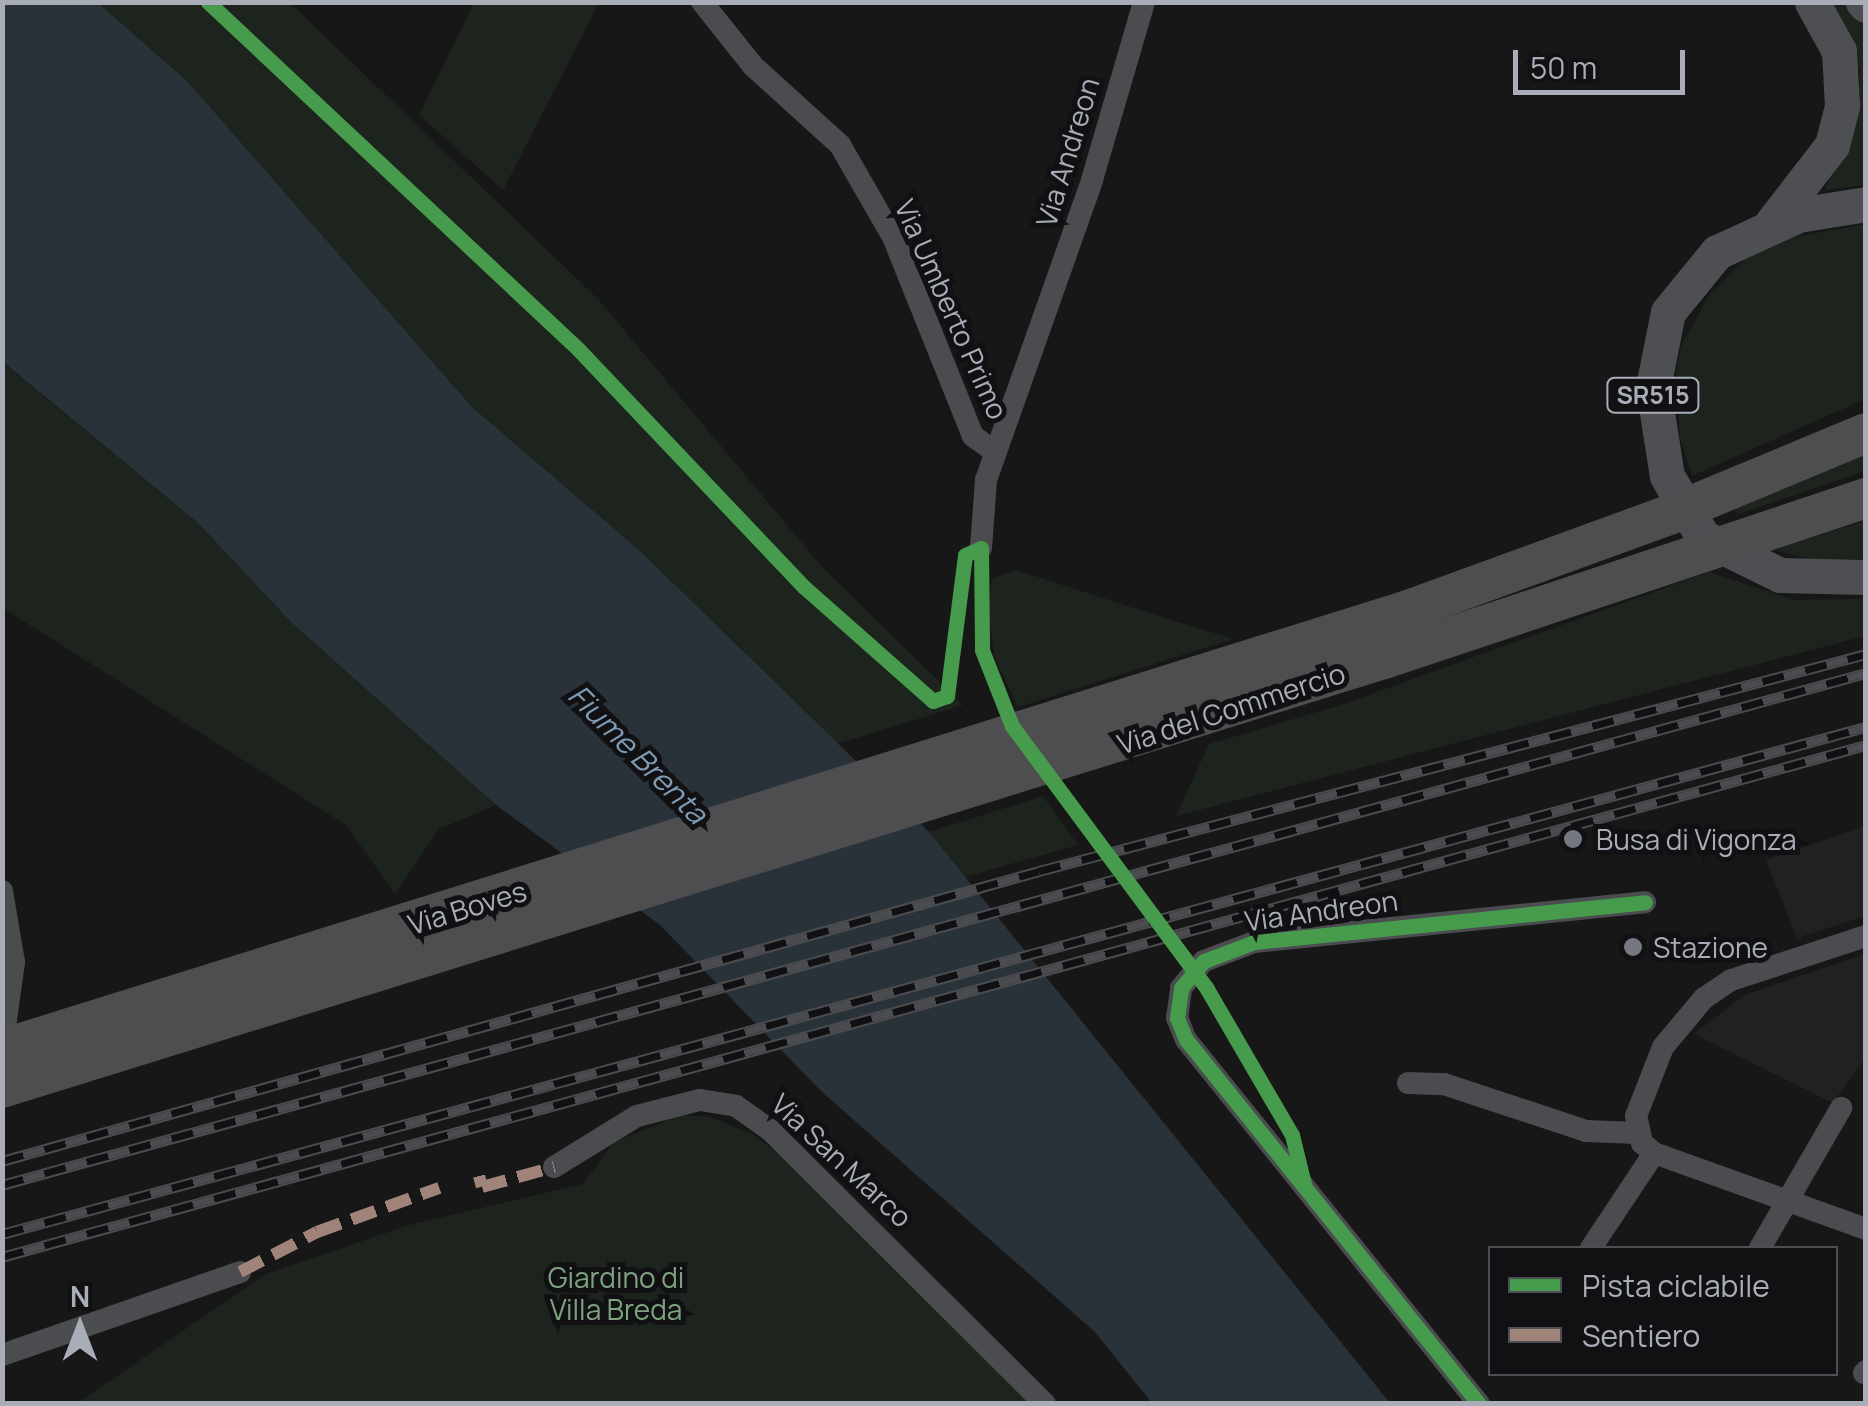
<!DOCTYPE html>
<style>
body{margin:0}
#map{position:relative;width:1868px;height:1406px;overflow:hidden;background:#171717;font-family:Manrope,sans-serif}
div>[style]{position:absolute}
.built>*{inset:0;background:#212123}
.green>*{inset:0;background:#1d241e}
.water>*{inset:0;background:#2a3239}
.street>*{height:22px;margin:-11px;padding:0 11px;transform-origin:11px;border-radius:11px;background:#4b4c50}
.primary>*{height:35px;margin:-17.5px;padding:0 17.5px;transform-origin:17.5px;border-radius:17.5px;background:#4d4f52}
.highway>*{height:40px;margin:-20px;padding:0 20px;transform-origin:20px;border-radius:20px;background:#4e4e51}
.rail>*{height:11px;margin-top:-5.5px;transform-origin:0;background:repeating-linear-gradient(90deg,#111113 0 22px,#4b4c4f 0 44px);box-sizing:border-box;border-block:2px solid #4b4c4f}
.quiet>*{height:12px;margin-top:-6px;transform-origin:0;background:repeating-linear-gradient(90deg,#a18479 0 25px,transparent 0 37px)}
.cycleway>*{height:15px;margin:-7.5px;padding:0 7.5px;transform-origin:7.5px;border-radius:7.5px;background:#469c4c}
.dots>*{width:28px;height:28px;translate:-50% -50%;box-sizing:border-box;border:5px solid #111113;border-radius:50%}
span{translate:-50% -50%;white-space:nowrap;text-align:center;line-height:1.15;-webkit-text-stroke:10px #111113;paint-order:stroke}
.shield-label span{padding:2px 8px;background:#111113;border:2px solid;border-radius:8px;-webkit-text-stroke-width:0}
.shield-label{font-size:25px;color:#a8adb8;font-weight:700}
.street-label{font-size:28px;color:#a8adb8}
.poi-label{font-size:28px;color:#a8adb8}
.left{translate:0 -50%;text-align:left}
.park-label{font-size:28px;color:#7fa381}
.water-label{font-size:30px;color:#7f9bb3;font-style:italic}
.frame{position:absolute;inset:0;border:5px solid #a8adb8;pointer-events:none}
.legend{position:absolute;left:1488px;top:1246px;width:350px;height:130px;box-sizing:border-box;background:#111113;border:2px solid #4d4f55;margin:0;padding:12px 18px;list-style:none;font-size:30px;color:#a8adb8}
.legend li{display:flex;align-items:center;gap:20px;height:50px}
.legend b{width:50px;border:2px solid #4d4f55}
.north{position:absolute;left:30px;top:1276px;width:100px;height:100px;-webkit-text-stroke:8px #111113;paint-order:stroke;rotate:0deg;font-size:28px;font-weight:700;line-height:40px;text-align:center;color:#a8adb8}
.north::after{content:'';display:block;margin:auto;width:35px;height:45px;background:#a8adb8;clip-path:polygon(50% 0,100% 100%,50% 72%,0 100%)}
.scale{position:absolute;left:1513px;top:50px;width:172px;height:45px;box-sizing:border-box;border:5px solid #a8adb8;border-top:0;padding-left:12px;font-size:30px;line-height:35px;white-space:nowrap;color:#a8adb8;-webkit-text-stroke:8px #111113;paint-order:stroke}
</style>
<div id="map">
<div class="built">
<div style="clip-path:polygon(1865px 826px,1865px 916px,1797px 938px,1766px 860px)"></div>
<div style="clip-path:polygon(1865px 954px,1865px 1058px,1833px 1103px,1694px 1034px,1744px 995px)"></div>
</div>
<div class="green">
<div style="clip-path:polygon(98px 3px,290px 3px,598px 299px,822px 567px,963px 705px,837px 744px,638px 549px,472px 407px,188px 82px)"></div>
<div style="clip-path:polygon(474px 3px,599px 3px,503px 190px,419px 115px)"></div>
<div style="clip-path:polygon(1833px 3px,1846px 3px,1865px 22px,1865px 185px,1825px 190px,1858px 97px,1860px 70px)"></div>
<div style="clip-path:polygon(1865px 224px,1865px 399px,1692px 476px,1680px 437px,1676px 372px,1681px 346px,1708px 297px,1747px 257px,1784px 239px)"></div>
<div style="clip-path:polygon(2px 362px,197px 522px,291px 622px,496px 805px,439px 829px,395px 894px,346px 825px,3px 608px)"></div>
<div style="clip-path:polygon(1865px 453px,1865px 471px,1739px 514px,1733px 510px)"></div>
<div style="clip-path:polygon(1865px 521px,1865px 559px,1814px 560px,1775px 550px)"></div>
<div style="clip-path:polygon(1016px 570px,1140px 610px,1233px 639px,1018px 707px,994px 656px,988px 607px,992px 578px)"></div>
<div style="clip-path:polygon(1709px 572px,1794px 600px,1865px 599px,1865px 636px,1176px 816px,1209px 744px,1338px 706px)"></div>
<div style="clip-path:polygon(1043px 796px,1078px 845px,965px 877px,929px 832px)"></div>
<div style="clip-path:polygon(681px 1115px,711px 1117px,752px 1134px,794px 1165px,1031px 1404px,76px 1404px,266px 1274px,409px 1225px,583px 1184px,614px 1142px)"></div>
</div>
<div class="water">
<div style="clip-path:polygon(3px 3px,98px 3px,188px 82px,472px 407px,638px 549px,929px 832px,1390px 1403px,1152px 1403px,1094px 1331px,821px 1091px,660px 925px,496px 805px,291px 622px,197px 522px,3px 362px)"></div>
</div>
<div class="street">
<div style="left:702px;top:2px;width:82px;rotate:51.4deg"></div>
<div style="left:753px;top:66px;width:118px;rotate:42.2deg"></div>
<div style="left:840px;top:145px;width:106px;rotate:60.1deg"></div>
<div style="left:893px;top:237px;width:214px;rotate:68.1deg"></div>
<div style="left:973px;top:436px;width:27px;rotate:36deg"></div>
<div style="left:981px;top:548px;width:68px;rotate:-85.8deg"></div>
<div style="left:986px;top:480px;width:318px;rotate:-70.5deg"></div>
<div style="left:1092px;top:180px;width:185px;rotate:-73.7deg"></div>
<div style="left:2px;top:891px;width:72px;rotate:80.4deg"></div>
<div style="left:14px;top:962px;width:59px;rotate:97.9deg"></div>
<div style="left:1866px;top:936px;width:142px;rotate:161.9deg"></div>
<div style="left:1731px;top:980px;width:32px;rotate:146deg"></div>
<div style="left:1704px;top:998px;width:64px;rotate:129.9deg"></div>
<div style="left:1663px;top:1047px;width:74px;rotate:111.4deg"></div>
<div style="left:1636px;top:1116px;width:28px;rotate:77deg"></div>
<div style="left:1642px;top:1143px;width:16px;rotate:40deg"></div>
<div style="left:1654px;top:1153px;width:225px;rotate:19.7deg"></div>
<div style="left:1408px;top:1083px;width:36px;rotate:2deg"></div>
<div style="left:1444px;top:1084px;width:150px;rotate:18.3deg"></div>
<div style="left:1586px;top:1131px;width:51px;rotate:2.2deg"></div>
<div style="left:554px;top:1167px;width:97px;rotate:-31.6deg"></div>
<div style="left:637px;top:1116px;width:65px;rotate:-14.3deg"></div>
<div style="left:700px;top:1100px;width:36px;rotate:9deg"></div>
<div style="left:736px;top:1106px;width:42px;rotate:35.2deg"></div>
<div style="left:770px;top:1130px;width:388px;rotate:44.9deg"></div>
<div style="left:1591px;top:1248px;width:114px;rotate:-56.4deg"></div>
<div style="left:1760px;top:1248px;width:162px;rotate:-59.9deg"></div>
<div style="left:2px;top:1355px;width:252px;rotate:-19.2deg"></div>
<div style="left:1864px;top:1373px;width:3px;rotate:-45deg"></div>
<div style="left:1479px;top:1404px;width:467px;rotate:-128.8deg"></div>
<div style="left:1186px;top:1040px;width:24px;rotate:-112deg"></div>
<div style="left:1177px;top:1018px;width:30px;rotate:-82deg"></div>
<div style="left:1181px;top:988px;width:35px;rotate:-50deg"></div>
<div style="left:1204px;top:961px;width:53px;rotate:-20.8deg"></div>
<div style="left:1254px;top:942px;width:393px;rotate:-5.8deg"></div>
</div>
<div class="primary">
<div style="left:1863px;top:2px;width:4px;rotate:45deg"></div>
<div style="left:1866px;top:204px;width:69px;rotate:170.8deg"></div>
<div style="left:1798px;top:215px;width:89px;rotate:155.4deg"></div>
<div style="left:1717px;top:252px;width:77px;rotate:129.2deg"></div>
<div style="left:1668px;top:312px;width:76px;rotate:101.3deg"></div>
<div style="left:1653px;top:387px;width:90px;rotate:81.1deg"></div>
<div style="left:1667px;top:476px;width:71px;rotate:59.5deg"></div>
<div style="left:1703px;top:537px;width:86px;rotate:26.3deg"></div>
<div style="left:1780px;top:575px;width:86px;rotate:1.3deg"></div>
<div style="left:1771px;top:224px;width:100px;rotate:-52.3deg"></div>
<div style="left:1832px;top:145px;width:40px;rotate:-75.6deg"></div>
<div style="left:1842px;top:106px;width:55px;rotate:-93.1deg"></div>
<div style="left:1839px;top:51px;width:56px;rotate:-118.9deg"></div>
</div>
<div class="highway">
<div style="left:2px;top:1049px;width:1473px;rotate:-17.34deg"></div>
<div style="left:1408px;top:610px;width:278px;rotate:-20deg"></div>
<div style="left:1669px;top:515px;width:213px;rotate:-22.6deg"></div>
<div style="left:2px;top:1088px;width:1447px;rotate:-17.25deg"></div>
<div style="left:1384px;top:659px;width:508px;rotate:-18.47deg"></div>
</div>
<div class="rail">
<div style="left:2px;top:1161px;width:1077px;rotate:-15.62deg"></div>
<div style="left:1039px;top:871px;width:855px;rotate:-14.7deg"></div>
<div style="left:2px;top:1185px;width:1933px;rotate:-15.36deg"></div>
<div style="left:2px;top:1234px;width:1932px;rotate:-15.22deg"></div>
<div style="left:2px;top:1257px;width:1933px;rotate:-15.36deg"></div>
</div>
<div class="quiet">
<div style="left:479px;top:1176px;width:11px;rotate:75deg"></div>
<div style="left:482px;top:1187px;width:75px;rotate:-15.5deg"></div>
<div style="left:240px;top:1272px;width:87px;rotate:-27.5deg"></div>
<div style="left:317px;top:1232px;width:130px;rotate:-19.8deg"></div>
</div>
<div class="cycleway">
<div style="left:208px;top:2px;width:507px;rotate:43.16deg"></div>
<div style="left:578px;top:349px;width:328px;rotate:46.5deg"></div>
<div style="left:804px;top:587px;width:172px;rotate:41.5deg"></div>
<div style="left:933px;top:701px;width:15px;rotate:-20deg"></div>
<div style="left:947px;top:696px;width:142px;rotate:-82.7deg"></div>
<div style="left:965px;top:555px;width:17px;rotate:-24deg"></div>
<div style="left:981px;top:548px;width:102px;rotate:89.4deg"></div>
<div style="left:982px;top:650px;width:82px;rotate:68.5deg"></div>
<div style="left:1012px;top:726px;width:327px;rotate:53.4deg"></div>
<div style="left:1207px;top:989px;width:169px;rotate:59.8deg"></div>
<div style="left:1292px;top:1135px;width:50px;rotate:76.2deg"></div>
<div style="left:1479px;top:1404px;width:467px;rotate:-128.8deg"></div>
<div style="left:1186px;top:1040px;width:24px;rotate:-112deg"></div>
<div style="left:1177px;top:1018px;width:30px;rotate:-82deg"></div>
<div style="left:1181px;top:988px;width:35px;rotate:-50deg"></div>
<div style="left:1204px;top:961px;width:53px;rotate:-20.8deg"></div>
<div style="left:1254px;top:942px;width:393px;rotate:-5.8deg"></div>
</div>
<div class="dots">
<div style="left:1573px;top:839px;background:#757880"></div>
<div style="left:1633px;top:947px;background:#757880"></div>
</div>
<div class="shield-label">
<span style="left:1653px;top:395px">SR515</span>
</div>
<div class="street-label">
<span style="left:1067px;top:152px;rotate:-73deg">Via Andreon</span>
<span style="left:952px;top:309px;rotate:66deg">Via Umberto Primo</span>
<span style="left:1231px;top:708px;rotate:-18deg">Via del Commercio</span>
<span style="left:467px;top:907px;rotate:-17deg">Via Boves</span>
<span style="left:1321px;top:910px;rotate:-8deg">Via Andreon</span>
<span style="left:842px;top:1160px;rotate:43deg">Via San Marco</span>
</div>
<div class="poi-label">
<span class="left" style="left:1596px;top:839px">Busa di Vigonza</span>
<span class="left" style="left:1653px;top:947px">Stazione</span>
</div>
<div class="park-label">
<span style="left:616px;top:1293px">Giardino di<br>Villa Breda</span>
</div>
<div class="water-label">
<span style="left:638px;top:754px;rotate:45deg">Fiume Brenta</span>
</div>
<div class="frame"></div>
<ul class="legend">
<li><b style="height:12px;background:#469c4c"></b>Pista ciclabile</li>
<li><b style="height:12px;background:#a18479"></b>Sentiero</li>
</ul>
<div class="north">N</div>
<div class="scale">50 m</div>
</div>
